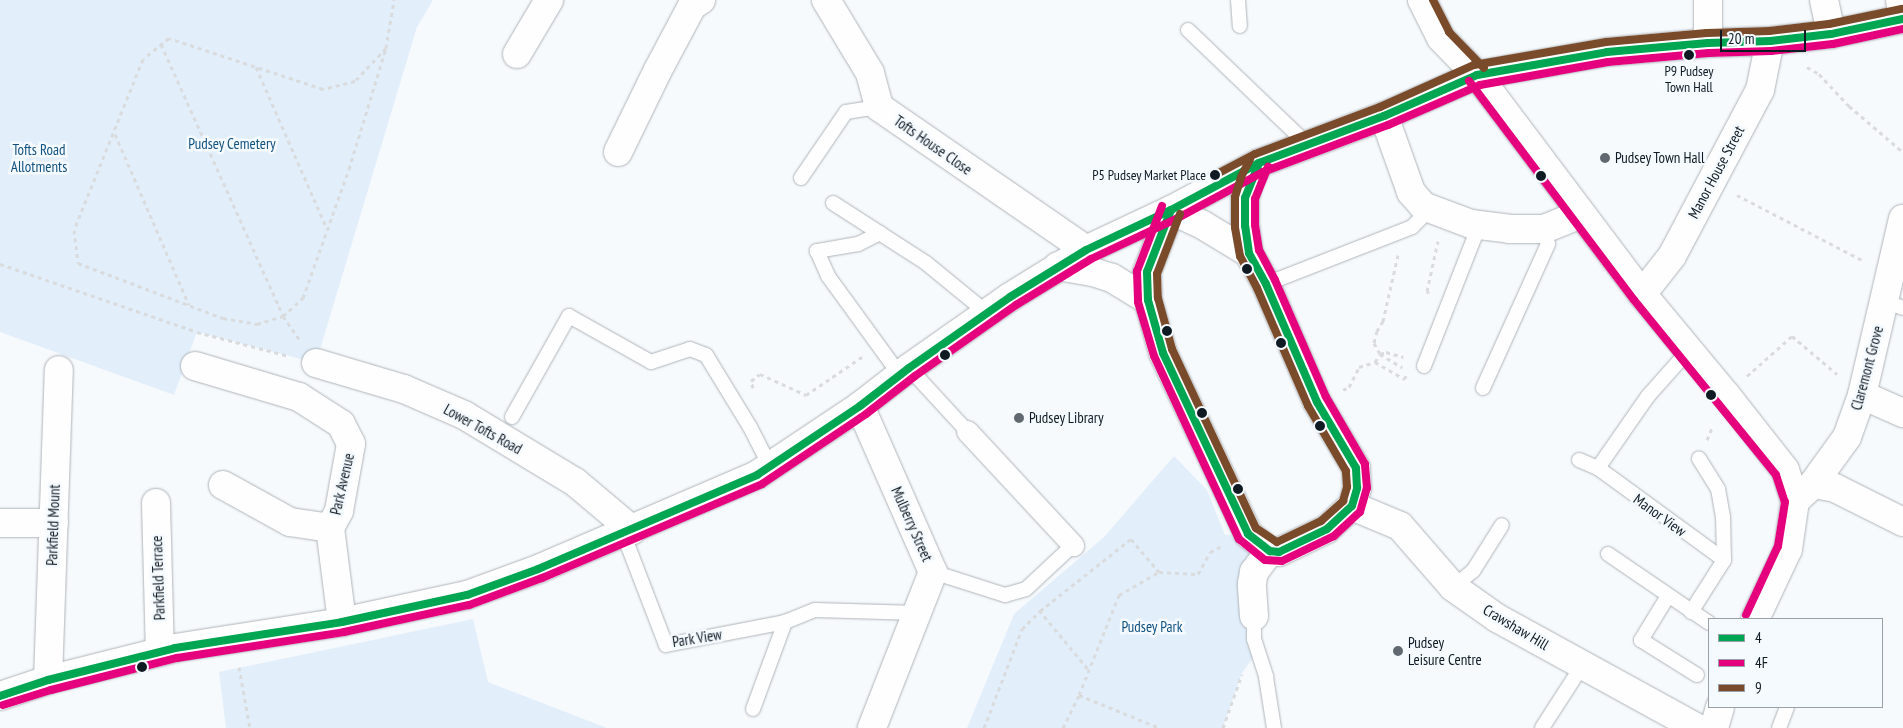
<!DOCTYPE html>
<style>
body{margin:0}
#map{position:relative;width:1903px;height:728px;overflow:hidden;background:#f7fafd;font-family:"PT Sans Narrow",sans-serif}
div>[style]{position:absolute}
.green>*{inset:0;background:#e2effb}
.path>*{height:3px;margin-top:-1.5px;transform-origin:0;background:repeating-linear-gradient(90deg,#dadbdc 0 4px,transparent 0 8px)}
.roads{filter:drop-shadow(0 0 1px #aeb4b9) drop-shadow(0 0 1px #aeb4b9)}
.service>*{height:14px;margin:-7px;padding:0 7px;transform-origin:7px;border-radius:7px;background:#fefeff}
.pedestrian>*{height:21px;margin:-10.5px;padding:0 10.5px;transform-origin:10.5px;border-radius:10.5px;background:#fefeff}
.minor>*{height:28px;margin:-14px;padding:0 14px;transform-origin:14px;border-radius:14px;background:#fefeff}
.tertiary>*{height:28px;margin:-14px;padding:0 14px;transform-origin:14px;border-radius:14px;background:#fefeff}
.secondary>*{height:28px;margin:-14px;padding:0 14px;transform-origin:14px;border-radius:14px;background:#fefeff}
.bus-1>*{height:8px;margin:-4px;padding:0 4px;transform-origin:4px;border-radius:4px;background:#00a651}
.bus-2>*{height:8px;margin:-4px;padding:0 4px;transform-origin:4px;border-radius:4px;background:#e5007d}
.bus-3>*{height:8px;margin:-4px;padding:0 4px;transform-origin:4px;border-radius:4px;background:#7a4b2a}
.dots>*{width:14px;height:14px;translate:-50% -50%;box-sizing:border-box;border:2px solid #f5faff;border-radius:50%}
span{translate:-50% -50%;white-space:nowrap;text-align:center;line-height:1.15;-webkit-text-stroke:5px #f5faff;paint-order:stroke}
.bus-label{font-size:14px;color:#101a22}
.right{translate:-100% -50%;text-align:right}
.park-label{font-size:15px;color:#12527f}
.street-label{font-size:15px;color:#101a22}
.poi-label{font-size:15px;color:#101a22}
.left{translate:0 -50%;text-align:left}
.legend{position:absolute;left:1708px;top:618px;width:175px;height:90px;box-sizing:border-box;background:#f5faff;border:1px solid #99a0a7;margin:0;padding:6px 9px;list-style:none;font-size:15px;color:#101a22}
.legend li{display:flex;align-items:center;gap:10px;height:25px}
.legend b{width:25px;border:1px solid #99a0a7}
.scale{position:absolute;left:1720px;top:30px;width:86px;height:22px;box-sizing:border-box;border:2px solid #101a22;border-top:0;padding-left:6px;font-size:15px;line-height:18px;white-space:nowrap;color:#101a22;-webkit-text-stroke:4px #f5faff;paint-order:stroke}
</style>
<div id="map">
<div class="green">
<div style="clip-path:polygon(0 0,433px 0,417px 27px,316px 363px,197px 332px,174px 395px,0 332px)"></div>
<div style="clip-path:polygon(1174px 456px,1207px 490px,1225px 535px,1248px 534px,1260px 545px,1258px 651px,1242px 673px,1223px 728px,967px 728px,1014px 614px,1104px 537px)"></div>
<div style="clip-path:polygon(473px 619px,488px 682px,607px 728px,226px 728px,219px 672px)"></div>
</div>
<div class="path">
<div style="left:161px;top:44px;width:298px;rotate:65.8deg"></div>
<div style="left:283px;top:316px;width:29px;rotate:55deg"></div>
<div style="left:386px;top:48px;width:45px;rotate:133.2deg"></div>
<div style="left:355px;top:81px;width:33px;rotate:166deg"></div>
<div style="left:323px;top:89px;width:162px;rotate:-161.7deg"></div>
<div style="left:169px;top:38px;width:33px;rotate:141deg"></div>
<div style="left:143px;top:59px;width:184px;rotate:112deg"></div>
<div style="left:74px;top:230px;width:33px;rotate:83deg"></div>
<div style="left:78px;top:263px;width:155px;rotate:20.8deg"></div>
<div style="left:223px;top:318px;width:35px;rotate:10deg"></div>
<div style="left:257px;top:324px;width:27px;rotate:-17deg"></div>
<div style="left:283px;top:316px;width:27px;rotate:-42deg"></div>
<div style="left:303px;top:298px;width:137px;rotate:-70.4deg"></div>
<div style="left:349px;top:169px;width:127px;rotate:-73deg"></div>
<div style="left:386px;top:48px;width:49px;rotate:-80.5deg"></div>
<div style="left:256px;top:67px;width:177px;rotate:66.3deg"></div>
<div style="left:1807px;top:67px;width:14px;rotate:30deg"></div>
<div style="left:1819px;top:74px;width:44px;rotate:46.8deg"></div>
<div style="left:1849px;top:106px;width:71px;rotate:40.4deg"></div>
<div style="left:115px;top:134px;width:186px;rotate:66.6deg"></div>
<div style="left:1737px;top:195px;width:143px;rotate:27.5deg"></div>
<div style="left:1398px;top:255px;width:68px;rotate:102.8deg"></div>
<div style="left:1383px;top:321px;width:12px;rotate:121deg"></div>
<div style="left:1377px;top:331px;width:12px;rotate:104deg"></div>
<div style="left:1374px;top:343px;width:13px;rotate:61deg"></div>
<div style="left:1380px;top:354px;width:26px;rotate:31deg"></div>
<div style="left:0;top:264px;width:208px;rotate:19deg"></div>
<div style="left:197px;top:332px;width:95px;rotate:14.6deg"></div>
<div style="left:1429px;top:293px;width:3px;rotate:-135deg"></div>
<div style="left:1427px;top:291px;width:51px;rotate:-77.6deg"></div>
<div style="left:1375px;top:362px;width:9px;rotate:-58deg"></div>
<div style="left:1380px;top:354px;width:6px;rotate:-18deg"></div>
<div style="left:1386px;top:352px;width:18px;rotate:16deg"></div>
<div style="left:1747px;top:376px;width:60px;rotate:-41.6deg"></div>
<div style="left:1792px;top:336px;width:59px;rotate:40.2deg"></div>
<div style="left:753px;top:388px;width:7px;rotate:-106deg"></div>
<div style="left:751px;top:381px;width:11px;rotate:-38deg"></div>
<div style="left:760px;top:374px;width:51px;rotate:24.5deg"></div>
<div style="left:806px;top:395px;width:68px;rotate:-34.2deg"></div>
<div style="left:1343px;top:390px;width:7px;rotate:-27deg"></div>
<div style="left:1349px;top:387px;width:22px;rotate:-63deg"></div>
<div style="left:1359px;top:367px;width:17px;rotate:-17deg"></div>
<div style="left:1375px;top:362px;width:34px;rotate:30deg"></div>
<div style="left:1404px;top:379px;width:4px;rotate:-56deg"></div>
<div style="left:1707px;top:440px;width:16px;rotate:-68deg"></div>
<div style="left:1039px;top:610px;width:77px;rotate:50.3deg"></div>
<div style="left:239px;top:667px;width:62px;rotate:79.8deg"></div>
<div style="left:1079px;top:695px;width:87px;rotate:22.2deg"></div>
<div style="left:984px;top:728px;width:106px;rotate:-69deg"></div>
<div style="left:1022px;top:629px;width:25px;rotate:-45deg"></div>
<div style="left:1040px;top:611px;width:116px;rotate:-38.4deg"></div>
<div style="left:1131px;top:539px;width:43px;rotate:49.7deg"></div>
<div style="left:1063px;top:728px;width:37px;rotate:-64deg"></div>
<div style="left:1079px;top:695px;width:108px;rotate:-68.2deg"></div>
<div style="left:1119px;top:595px;width:46px;rotate:-29.9deg"></div>
<div style="left:1159px;top:572px;width:39px;rotate:3deg"></div>
<div style="left:1198px;top:574px;width:25px;rotate:-61deg"></div>
<div style="left:1210px;top:552px;width:13px;rotate:-27deg"></div>
<div style="left:1223px;top:728px;width:57px;rotate:-70.6deg"></div>
</div>
<div class="roads">
<div class="service">
<div style="left:1238px;top:0;width:26px;rotate:86deg"></div>
<div style="left:1188px;top:30px;width:166px;rotate:43.8deg"></div>
<div style="left:801px;top:178px;width:80px;rotate:-55.7deg"></div>
<div style="left:846px;top:112px;width:33px;rotate:-9deg"></div>
<div style="left:833px;top:203px;width:111px;rotate:32.8deg"></div>
<div style="left:926px;top:263px;width:79px;rotate:39.3deg"></div>
<div style="left:880px;top:233px;width:25px;rotate:153deg"></div>
<div style="left:858px;top:244px;width:42px;rotate:170.3deg"></div>
<div style="left:817px;top:251px;width:27px;rotate:66deg"></div>
<div style="left:828px;top:276px;width:122px;rotate:54deg"></div>
<div style="left:1266px;top:284px;width:157px;rotate:-21.3deg"></div>
<div style="left:1412px;top:227px;width:25px;rotate:-45deg"></div>
<div style="left:1884px;top:301px;width:20px;rotate:20deg"></div>
<div style="left:1689px;top:350px;width:62px;rotate:131.7deg"></div>
<div style="left:1648px;top:396px;width:88px;rotate:124.8deg"></div>
<div style="left:1598px;top:468px;width:156px;rotate:36.1deg"></div>
<div style="left:1424px;top:366px;width:150px;rotate:-68.6deg"></div>
<div style="left:909px;top:368px;width:86px;rotate:47.4deg"></div>
<div style="left:1483px;top:388px;width:158px;rotate:-65.7deg"></div>
<div style="left:1548px;top:244px;width:16px;rotate:-105deg"></div>
<div style="left:512px;top:417px;width:116px;rotate:-60.6deg"></div>
<div style="left:569px;top:316px;width:94px;rotate:29.3deg"></div>
<div style="left:651px;top:362px;width:41px;rotate:-18.4deg"></div>
<div style="left:690px;top:349px;width:17px;rotate:21deg"></div>
<div style="left:706px;top:355px;width:84px;rotate:58.6deg"></div>
<div style="left:750px;top:427px;width:44px;rotate:62.9deg"></div>
<div style="left:1579px;top:460px;width:21px;rotate:23deg"></div>
<div style="left:623px;top:533px;width:120px;rotate:69deg"></div>
<div style="left:666px;top:645px;width:121px;rotate:-10.9deg"></div>
<div style="left:785px;top:622px;width:32px;rotate:-22deg"></div>
<div style="left:815px;top:610px;width:103px;rotate:1.7deg"></div>
<div style="left:1608px;top:554px;width:122px;rotate:34.3deg"></div>
<div style="left:933px;top:572px;width:76px;rotate:17.7deg"></div>
<div style="left:1005px;top:595px;width:22px;rotate:-16deg"></div>
<div style="left:1026px;top:589px;width:64px;rotate:-43.1deg"></div>
<div style="left:1453px;top:587px;width:26px;rotate:-39deg"></div>
<div style="left:1473px;top:571px;width:54px;rotate:-57.8deg"></div>
<div style="left:1668px;top:596px;width:52px;rotate:121.5deg"></div>
<div style="left:1641px;top:640px;width:66px;rotate:32deg"></div>
<div style="left:1691px;top:612px;width:62px;rotate:-57.6deg"></div>
<div style="left:1724px;top:560px;width:43px;rotate:-91.3deg"></div>
<div style="left:1723px;top:517px;width:28px;rotate:-100deg"></div>
<div style="left:1718px;top:489px;width:36px;rotate:-122deg"></div>
<div style="left:1254px;top:616px;width:23px;rotate:90deg"></div>
<div style="left:1254px;top:639px;width:40px;rotate:72deg"></div>
<div style="left:1266px;top:677px;width:52px;rotate:81.1deg"></div>
<div style="left:753px;top:709px;width:93px;rotate:-69.8deg"></div>
<div style="left:1542px;top:728px;width:74px;rotate:-57.2deg"></div>
<div style="left:1779px;top:728px;width:22px;rotate:-69deg"></div>
</div>
<div class="pedestrian">
<div style="left:967px;top:431px;width:156px;rotate:47.1deg"></div>
</div>
<div class="minor">
<div style="left:826px;top:0;width:85px;rotate:58.9deg"></div>
<div style="left:870px;top:73px;width:35px;rotate:75deg"></div>
<div style="left:879px;top:107px;width:252px;rotate:34.6deg"></div>
<div style="left:1708px;top:0;width:43px;rotate:90deg"></div>
<div style="left:1824px;top:0;width:35px;rotate:78deg"></div>
<div style="left:1900px;top:0;width:18px;rotate:81deg"></div>
<div style="left:517px;top:54px;width:63px;rotate:-59.3deg"></div>
<div style="left:1384px;top:116px;width:81px;rotate:70.4deg"></div>
<div style="left:1411px;top:192px;width:18px;rotate:49deg"></div>
<div style="left:1423px;top:206px;width:51px;rotate:20.6deg"></div>
<div style="left:1471px;top:224px;width:38px;rotate:7deg"></div>
<div style="left:1509px;top:229px;width:35px"></div>
<div style="left:1544px;top:229px;width:40px;rotate:-22deg"></div>
<div style="left:618px;top:152px;width:91px;rotate:-64deg"></div>
<div style="left:658px;top:70px;width:72px;rotate:-62deg"></div>
<div style="left:692px;top:6px;width:11px;rotate:-34deg"></div>
<div style="left:1249px;top:253px;width:54px;rotate:-148.7deg"></div>
<div style="left:1203px;top:225px;width:35px;rotate:-155deg"></div>
<div style="left:1171px;top:210px;width:66px;rotate:111.2deg"></div>
<div style="left:1147px;top:272px;width:28px;rotate:88deg"></div>
<div style="left:1148px;top:300px;width:55px;rotate:74.2deg"></div>
<div style="left:1163px;top:353px;width:200px;rotate:64.8deg"></div>
<div style="left:1248px;top:534px;width:28px;rotate:38deg"></div>
<div style="left:1270px;top:551px;width:9px;rotate:6deg"></div>
<div style="left:1279px;top:552px;width:53px;rotate:-25.6deg"></div>
<div style="left:1327px;top:529px;width:34px;rotate:-43deg"></div>
<div style="left:1352px;top:506px;width:19px;rotate:-74deg"></div>
<div style="left:1357px;top:488px;width:20px;rotate:-93deg"></div>
<div style="left:1356px;top:468px;width:77px;rotate:-120.6deg"></div>
<div style="left:1317px;top:402px;width:129px;rotate:-113.4deg"></div>
<div style="left:1266px;top:284px;width:35px;rotate:-119deg"></div>
<div style="left:1249px;top:253px;width:27px;rotate:-98deg"></div>
<div style="left:1245px;top:226px;width:28px;rotate:-90deg"></div>
<div style="left:1245px;top:198px;width:18px;rotate:-74deg"></div>
<div style="left:1250px;top:181px;width:20px;rotate:-63deg"></div>
<div style="left:1058px;top:266px;width:36px;rotate:10deg"></div>
<div style="left:1093px;top:272px;width:20px;rotate:18deg"></div>
<div style="left:1112px;top:278px;width:42px;rotate:31.4deg"></div>
<div style="left:1642px;top:294px;width:48px;rotate:-51.7deg"></div>
<div style="left:1672px;top:256px;width:188px;rotate:-62.1deg"></div>
<div style="left:1760px;top:90px;width:50px;rotate:-78.5deg"></div>
<div style="left:316px;top:363px;width:92px;rotate:16.5deg"></div>
<div style="left:404px;top:389px;width:65px;rotate:23.4deg"></div>
<div style="left:464px;top:415px;width:130px;rotate:31.1deg"></div>
<div style="left:575px;top:482px;width:75px;rotate:40.1deg"></div>
<div style="left:195px;top:366px;width:109px;rotate:16.6deg"></div>
<div style="left:299px;top:397px;width:50px;rotate:32.7deg"></div>
<div style="left:341px;top:424px;width:22px;rotate:63deg"></div>
<div style="left:351px;top:444px;width:68px;rotate:100.2deg"></div>
<div style="left:339px;top:511px;width:19px;rotate:118deg"></div>
<div style="left:1862px;top:395px;width:45px;rotate:23.7deg"></div>
<div style="left:860px;top:406px;width:181px;rotate:66.3deg"></div>
<div style="left:933px;top:572px;width:168px;rotate:111.4deg"></div>
<div style="left:1813px;top:484px;width:22px;rotate:10deg"></div>
<div style="left:1835px;top:488px;width:76px;rotate:26.6deg"></div>
<div style="left:223px;top:485px;width:77px;rotate:28.9deg"></div>
<div style="left:290px;top:522px;width:40px;rotate:8.5deg"></div>
<div style="left:1795px;top:501px;width:25px;rotate:-43deg"></div>
<div style="left:1813px;top:484px;width:58px;rotate:-54.1deg"></div>
<div style="left:1847px;top:437px;width:45px;rotate:-70.3deg"></div>
<div style="left:1862px;top:395px;width:181px;rotate:-76.9deg"></div>
<div style="left:156px;top:503px;width:149px;rotate:88.5deg"></div>
<div style="left:1352px;top:506px;width:52px;rotate:22.6deg"></div>
<div style="left:1400px;top:526px;width:81px;rotate:49deg"></div>
<div style="left:1453px;top:587px;width:54px;rotate:35.2deg"></div>
<div style="left:1497px;top:618px;width:228px;rotate:28.8deg"></div>
<div style="left:0;top:523px;width:54px"></div>
<div style="left:330px;top:528px;width:95px;rotate:82.7deg"></div>
<div style="left:1254px;top:616px;width:32px;rotate:-94deg"></div>
<div style="left:1252px;top:584px;width:12px;rotate:-81deg"></div>
<div style="left:1254px;top:572px;width:26px;rotate:-53deg"></div>
<div style="left:48px;top:680px;width:310px;rotate:-88deg"></div>
</div>
<div class="tertiary">
<div style="left:1477px;top:75px;width:274px;rotate:53deg"></div>
<div style="left:1642px;top:294px;width:131px;rotate:50.3deg"></div>
<div style="left:1726px;top:395px;width:95px;rotate:51.8deg"></div>
<div style="left:1785px;top:470px;width:33px;rotate:72deg"></div>
<div style="left:1795px;top:501px;width:49px;rotate:98.3deg"></div>
<div style="left:1788px;top:549px;width:77px;rotate:115.2deg"></div>
<div style="left:1714px;top:728px;width:22px;rotate:-74deg"></div>
</div>
<div class="secondary">
<div style="left:1422px;top:0;width:42px;rotate:63.4deg"></div>
<div style="left:1441px;top:38px;width:52px;rotate:45.8deg"></div>
<div style="left:0;top:696px;width:51px;rotate:-18.4deg"></div>
<div style="left:48px;top:680px;width:131px;rotate:-14.1deg"></div>
<div style="left:175px;top:648px;width:169px;rotate:-8.8deg"></div>
<div style="left:342px;top:622px;width:128px;rotate:-12.2deg"></div>
<div style="left:467px;top:595px;width:76px;rotate:-20.1deg"></div>
<div style="left:538px;top:569px;width:238px;rotate:-23.2deg"></div>
<div style="left:757px;top:475px;width:124px;rotate:-33.8deg"></div>
<div style="left:860px;top:406px;width:62px;rotate:-37.8deg"></div>
<div style="left:909px;top:368px;width:123px;rotate:-35.1deg"></div>
<div style="left:1010px;top:297px;width:89px;rotate:-31.7deg"></div>
<div style="left:1086px;top:250px;width:94px;rotate:-25.2deg"></div>
<div style="left:1171px;top:210px;width:100px;rotate:-28.1deg"></div>
<div style="left:1259px;top:163px;width:134px;rotate:-20.6deg"></div>
<div style="left:1384px;top:116px;width:102px;rotate:-23.8deg"></div>
<div style="left:1477px;top:75px;width:132px;rotate:-10deg"></div>
<div style="left:1607px;top:52px;width:101px;rotate:-5.1deg"></div>
<div style="left:1708px;top:43px;width:62px;rotate:-1.8deg"></div>
<div style="left:1770px;top:41px;width:61px;rotate:-6.5deg"></div>
<div style="left:1831px;top:34px;width:74px;rotate:-11.8deg"></div>
</div>
</div>
<div class="bus-1">
<div style="left:1171px;top:210px;width:66px;rotate:111.2deg"></div>
<div style="left:1147px;top:272px;width:28px;rotate:88deg"></div>
<div style="left:1148px;top:300px;width:55px;rotate:74.2deg"></div>
<div style="left:1163px;top:353px;width:200px;rotate:64.8deg"></div>
<div style="left:1248px;top:534px;width:28px;rotate:38deg"></div>
<div style="left:1270px;top:551px;width:9px;rotate:6deg"></div>
<div style="left:1279px;top:552px;width:53px;rotate:-25.6deg"></div>
<div style="left:1327px;top:529px;width:34px;rotate:-43deg"></div>
<div style="left:1352px;top:506px;width:19px;rotate:-74deg"></div>
<div style="left:1357px;top:488px;width:20px;rotate:-93deg"></div>
<div style="left:1356px;top:468px;width:77px;rotate:-120.6deg"></div>
<div style="left:1317px;top:402px;width:129px;rotate:-113.4deg"></div>
<div style="left:1266px;top:284px;width:35px;rotate:-119deg"></div>
<div style="left:1249px;top:253px;width:27px;rotate:-98deg"></div>
<div style="left:1245px;top:226px;width:28px;rotate:-90deg"></div>
<div style="left:1245px;top:198px;width:38px;rotate:-68deg"></div>
<div style="left:0;top:696px;width:51px;rotate:-18.4deg"></div>
<div style="left:48px;top:680px;width:131px;rotate:-14.1deg"></div>
<div style="left:175px;top:648px;width:169px;rotate:-8.8deg"></div>
<div style="left:342px;top:622px;width:128px;rotate:-12.2deg"></div>
<div style="left:467px;top:595px;width:76px;rotate:-20.1deg"></div>
<div style="left:538px;top:569px;width:238px;rotate:-23.2deg"></div>
<div style="left:757px;top:475px;width:124px;rotate:-33.8deg"></div>
<div style="left:860px;top:406px;width:62px;rotate:-37.8deg"></div>
<div style="left:909px;top:368px;width:123px;rotate:-35.1deg"></div>
<div style="left:1010px;top:297px;width:89px;rotate:-31.7deg"></div>
<div style="left:1086px;top:250px;width:94px;rotate:-25.2deg"></div>
<div style="left:1171px;top:210px;width:100px;rotate:-28.1deg"></div>
<div style="left:1259px;top:163px;width:134px;rotate:-20.6deg"></div>
<div style="left:1384px;top:116px;width:102px;rotate:-23.8deg"></div>
<div style="left:1477px;top:75px;width:132px;rotate:-10deg"></div>
<div style="left:1607px;top:52px;width:101px;rotate:-5.1deg"></div>
<div style="left:1708px;top:43px;width:62px;rotate:-1.8deg"></div>
<div style="left:1770px;top:41px;width:61px;rotate:-6.5deg"></div>
<div style="left:1831px;top:34px;width:74px;rotate:-11.8deg"></div>
</div>
<div class="bus-2">
<div style="left:1469px;top:81px;width:274px;rotate:53deg"></div>
<div style="left:1634px;top:300px;width:225px;rotate:50.9deg"></div>
<div style="left:1776px;top:475px;width:28px;rotate:72deg"></div>
<div style="left:1785px;top:502px;width:45px;rotate:99deg"></div>
<div style="left:1778px;top:546px;width:76px;rotate:114.9deg"></div>
<div style="left:1162px;top:206px;width:70px;rotate:111deg"></div>
<div style="left:1137px;top:271px;width:31px;rotate:88deg"></div>
<div style="left:1138px;top:302px;width:56px;rotate:73.5deg"></div>
<div style="left:1154px;top:356px;width:202px;rotate:65.1deg"></div>
<div style="left:1239px;top:539px;width:33px;rotate:39deg"></div>
<div style="left:1265px;top:560px;width:17px;rotate:3deg"></div>
<div style="left:1282px;top:561px;width:58px;rotate:-25.7deg"></div>
<div style="left:1334px;top:536px;width:35px;rotate:-43deg"></div>
<div style="left:1360px;top:512px;width:25px;rotate:-74deg"></div>
<div style="left:1367px;top:488px;width:24px;rotate:-95deg"></div>
<div style="left:1365px;top:464px;width:78px;rotate:-120.2deg"></div>
<div style="left:1326px;top:397px;width:128px;rotate:-113.6deg"></div>
<div style="left:1275px;top:280px;width:34px;rotate:-118deg"></div>
<div style="left:1259px;top:250px;width:25px;rotate:-99deg"></div>
<div style="left:1255px;top:225px;width:26px;rotate:-90deg"></div>
<div style="left:1255px;top:199px;width:35px;rotate:-68deg"></div>
<div style="left:3px;top:705px;width:50px;rotate:-17.4deg"></div>
<div style="left:51px;top:690px;width:130px;rotate:-14.3deg"></div>
<div style="left:177px;top:658px;width:169px;rotate:-8.8deg"></div>
<div style="left:344px;top:632px;width:128px;rotate:-12.2deg"></div>
<div style="left:469px;top:605px;width:78px;rotate:-20.3deg"></div>
<div style="left:542px;top:578px;width:239px;rotate:-23.1deg"></div>
<div style="left:762px;top:484px;width:125px;rotate:-33.9deg"></div>
<div style="left:866px;top:414px;width:62px;rotate:-37.8deg"></div>
<div style="left:915px;top:376px;width:123px;rotate:-35.1deg"></div>
<div style="left:1016px;top:305px;width:88px;rotate:-31.5deg"></div>
<div style="left:1091px;top:259px;width:94px;rotate:-25.2deg"></div>
<div style="left:1176px;top:219px;width:99px;rotate:-28.4deg"></div>
<div style="left:1263px;top:172px;width:134px;rotate:-20.6deg"></div>
<div style="left:1388px;top:125px;width:100px;rotate:-23.5deg"></div>
<div style="left:1480px;top:85px;width:130px;rotate:-10.2deg"></div>
<div style="left:1608px;top:62px;width:101px;rotate:-5.1deg"></div>
<div style="left:1709px;top:53px;width:62px;rotate:-1.8deg"></div>
<div style="left:1771px;top:51px;width:62px;rotate:-6.4deg"></div>
<div style="left:1833px;top:44px;width:72px;rotate:-12.1deg"></div>
</div>
<div class="bus-3">
<div style="left:1433px;top:0;width:36px;rotate:63deg"></div>
<div style="left:1449px;top:32px;width:50px;rotate:45.8deg"></div>
<div style="left:1215px;top:175px;width:45px;rotate:-27.7deg"></div>
<div style="left:1255px;top:154px;width:134px;rotate:-20.6deg"></div>
<div style="left:1380px;top:107px;width:103px;rotate:-24.1deg"></div>
<div style="left:1474px;top:65px;width:134px;rotate:-9.9deg"></div>
<div style="left:1606px;top:42px;width:101px;rotate:-5.1deg"></div>
<div style="left:1707px;top:33px;width:62px;rotate:-1.8deg"></div>
<div style="left:1769px;top:31px;width:60px;rotate:-6.7deg"></div>
<div style="left:1829px;top:24px;width:74px;rotate:-11.8deg"></div>
<div style="left:1180px;top:214px;width:64px;rotate:111deg"></div>
<div style="left:1157px;top:274px;width:24px;rotate:88deg"></div>
<div style="left:1158px;top:298px;width:53px;rotate:74.6deg"></div>
<div style="left:1172px;top:349px;width:198px;rotate:64.9deg"></div>
<div style="left:1256px;top:528px;width:25px;rotate:34deg"></div>
<div style="left:1277px;top:542px;width:49px;rotate:-25.5deg"></div>
<div style="left:1321px;top:521px;width:30px;rotate:-42deg"></div>
<div style="left:1343px;top:501px;width:15px;rotate:-74deg"></div>
<div style="left:1347px;top:487px;width:16px;rotate:-94deg"></div>
<div style="left:1346px;top:471px;width:75px;rotate:-120.3deg"></div>
<div style="left:1308px;top:406px;width:129px;rotate:-113.4deg"></div>
<div style="left:1257px;top:288px;width:36px;rotate:-118deg"></div>
<div style="left:1240px;top:256px;width:29px;rotate:-100deg"></div>
<div style="left:1235px;top:227px;width:30px;rotate:-90deg"></div>
<div style="left:1235px;top:197px;width:21px;rotate:-73deg"></div>
<div style="left:1241px;top:177px;width:20px;rotate:-63deg"></div>
</div>
<div class="dots">
<div style="left:1689px;top:55px;background:#101a22"></div>
<div style="left:1605px;top:158px;background:#61686f"></div>
<div style="left:1215px;top:175px;background:#101a22"></div>
<div style="left:1541px;top:176px;background:#101a22"></div>
<div style="left:1247px;top:269px;background:#101a22"></div>
<div style="left:1167px;top:331px;background:#101a22"></div>
<div style="left:1281px;top:343px;background:#101a22"></div>
<div style="left:945px;top:355px;background:#101a22"></div>
<div style="left:1711px;top:395px;background:#101a22"></div>
<div style="left:1202px;top:413px;background:#101a22"></div>
<div style="left:1019px;top:418px;background:#61686f"></div>
<div style="left:1320px;top:426px;background:#101a22"></div>
<div style="left:1238px;top:489px;background:#101a22"></div>
<div style="left:1398px;top:651px;background:#61686f"></div>
<div style="left:142px;top:667px;background:#101a22"></div>
</div>
<div class="bus-label">
<span style="left:1689px;top:79px">P9 Pudsey<br>Town Hall</span>
<span class="right" style="left:1206px;top:175px">P5 Pudsey Market Place</span>
</div>
<div class="park-label">
<span style="left:232px;top:144px">Pudsey Cemetery</span>
<span style="left:39px;top:158px">Tofts Road<br>Allotments</span>
<span style="left:1152px;top:627px">Pudsey Park</span>
</div>
<div class="street-label">
<span style="left:933px;top:145px;rotate:35deg">Tofts House Close</span>
<span style="left:1716px;top:172px;rotate:-62deg">Manor House Street</span>
<span style="left:1867px;top:368px;rotate:-75deg">Claremont Grove</span>
<span style="left:483px;top:429px;rotate:29deg">Lower Tofts Road</span>
<span style="left:342px;top:484px;rotate:-77deg">Park Avenue</span>
<span style="left:1660px;top:515px;rotate:36deg">Manor View</span>
<span style="left:912px;top:524px;rotate:66deg">Mulberry Street</span>
<span style="left:53px;top:525px;rotate:-88deg">Parkfield Mount</span>
<span style="left:158px;top:578px;rotate:-92deg">Parkfield Terrace</span>
<span style="left:1516px;top:627px;rotate:31deg">Crawshaw Hill</span>
<span style="left:697px;top:638px;rotate:-9deg">Park View</span>
</div>
<div class="poi-label">
<span class="left" style="left:1615px;top:158px">Pudsey Town Hall</span>
<span class="left" style="left:1029px;top:418px">Pudsey Library</span>
<span class="left" style="left:1408px;top:651px">Pudsey<br>Leisure Centre</span>
</div>
<ul class="legend">
<li><b style="height:6px;background:#00a651"></b>4</li>
<li><b style="height:6px;background:#e5007d"></b>4F</li>
<li><b style="height:6px;background:#7a4b2a"></b>9</li>
</ul>
<div class="scale">20 m</div>
</div>
